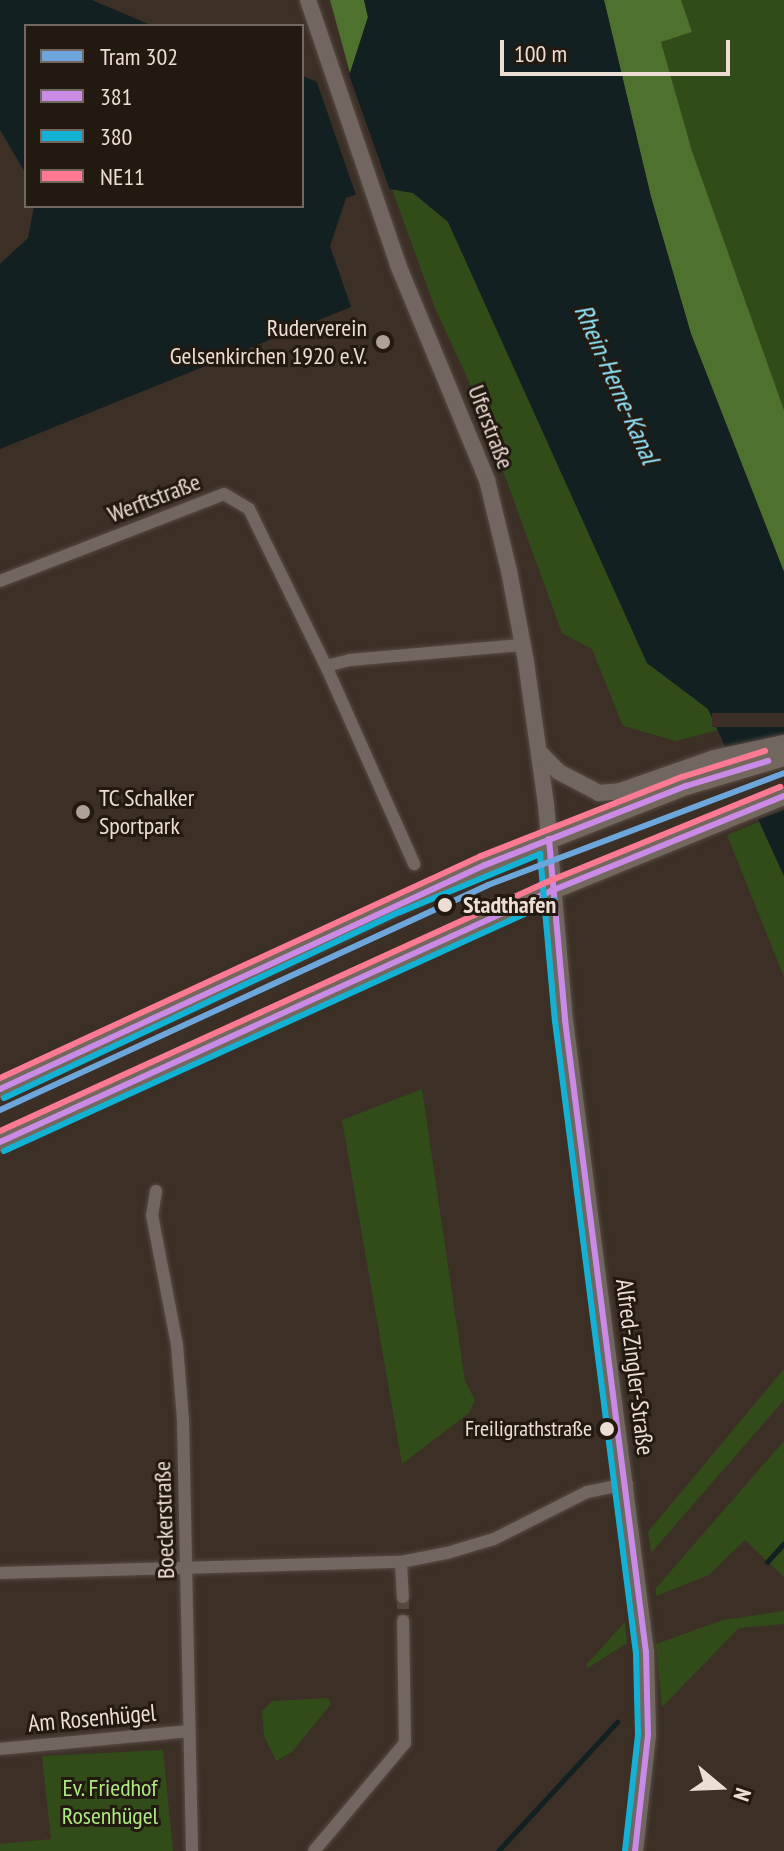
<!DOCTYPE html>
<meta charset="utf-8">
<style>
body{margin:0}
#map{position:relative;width:784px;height:1851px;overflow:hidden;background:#3b2f26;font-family:"PT Sans Narrow",sans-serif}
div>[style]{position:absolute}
.green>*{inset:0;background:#324c19}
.forest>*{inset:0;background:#4e722d}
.water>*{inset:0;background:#122022}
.pier>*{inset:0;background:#3b2f26;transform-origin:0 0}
.stream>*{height:5px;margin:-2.5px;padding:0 2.5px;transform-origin:2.5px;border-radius:2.5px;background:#122022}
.street-tunnel>*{height:12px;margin-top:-6px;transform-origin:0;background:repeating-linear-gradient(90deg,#564940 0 12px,transparent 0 18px)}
.roads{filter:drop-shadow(0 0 2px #564b43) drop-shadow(0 0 2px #564b43)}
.street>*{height:12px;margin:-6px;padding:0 6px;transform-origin:6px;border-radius:6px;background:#716760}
.secondary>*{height:16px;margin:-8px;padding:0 8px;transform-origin:8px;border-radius:8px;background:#716760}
.primary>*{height:18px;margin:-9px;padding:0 9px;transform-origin:9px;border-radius:9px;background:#73685d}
.bus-1>*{height:6px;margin:-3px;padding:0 3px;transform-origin:3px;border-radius:3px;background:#ca8be6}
.bus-2>*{height:6px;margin:-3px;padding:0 3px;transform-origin:3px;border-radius:3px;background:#13b2d5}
.bus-3>*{height:6px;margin:-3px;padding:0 3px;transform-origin:3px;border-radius:3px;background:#fe7a93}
.tram-1>*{height:6px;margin:-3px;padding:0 3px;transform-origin:3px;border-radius:3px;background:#6ca6db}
.dots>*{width:22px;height:22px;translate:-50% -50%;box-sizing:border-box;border:4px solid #221911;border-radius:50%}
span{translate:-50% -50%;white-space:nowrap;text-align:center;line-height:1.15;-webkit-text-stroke:6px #221911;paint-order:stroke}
.bus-label{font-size:22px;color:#edded4}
.right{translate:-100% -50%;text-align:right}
.poi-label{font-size:24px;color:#edded4}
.left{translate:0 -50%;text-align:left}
.street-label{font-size:24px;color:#edded4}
.stop-label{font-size:24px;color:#edded4;font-weight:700}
.park-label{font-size:24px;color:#ade980}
.water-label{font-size:26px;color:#91e7fe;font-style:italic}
.legend{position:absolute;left:24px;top:24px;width:280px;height:184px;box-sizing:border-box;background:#221911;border:2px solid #73685f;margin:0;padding:10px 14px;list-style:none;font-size:24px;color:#edded4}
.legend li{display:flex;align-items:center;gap:16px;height:40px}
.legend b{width:40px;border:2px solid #73685f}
.north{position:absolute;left:680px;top:1747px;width:80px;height:80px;-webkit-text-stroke:6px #221911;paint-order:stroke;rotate:109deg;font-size:22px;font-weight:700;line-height:32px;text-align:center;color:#edded4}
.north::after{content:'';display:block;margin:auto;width:28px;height:36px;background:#edded4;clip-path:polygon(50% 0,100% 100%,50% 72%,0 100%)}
.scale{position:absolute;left:500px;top:40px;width:230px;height:36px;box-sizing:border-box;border:4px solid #edded4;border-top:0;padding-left:10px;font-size:24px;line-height:28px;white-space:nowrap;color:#edded4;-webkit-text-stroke:6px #221911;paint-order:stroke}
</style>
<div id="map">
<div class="green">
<div style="clip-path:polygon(681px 0,784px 0,784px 410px,692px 151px,661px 42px,692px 32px)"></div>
<div style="clip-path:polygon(392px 189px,413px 193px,448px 221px,647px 663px,708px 709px,718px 730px,676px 741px,623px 726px,592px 649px,562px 633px,477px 399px,435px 308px)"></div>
<div style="clip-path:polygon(759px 822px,784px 876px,784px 977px,727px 835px)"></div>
<div style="clip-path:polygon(422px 1089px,465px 1381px,475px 1400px,469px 1413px,402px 1464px,342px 1120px)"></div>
<div style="clip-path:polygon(784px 1369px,784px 1400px,651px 1553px,648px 1532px)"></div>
<div style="clip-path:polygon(784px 1441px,784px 1577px,745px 1540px,709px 1575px,656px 1596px,656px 1588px)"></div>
<div style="clip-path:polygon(784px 1611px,784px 1624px,739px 1628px,662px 1707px,656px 1644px,723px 1620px)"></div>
<div style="clip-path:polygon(625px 1622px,627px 1643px,588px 1668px,586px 1665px)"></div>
<div style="clip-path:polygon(328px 1698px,331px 1704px,292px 1752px,276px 1761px,264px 1736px,262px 1711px,272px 1701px)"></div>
<div style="clip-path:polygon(163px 1750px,173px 1851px,0 1851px,0 1844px,51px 1839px,42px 1756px)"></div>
</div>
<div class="forest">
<div style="clip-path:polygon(330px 0,364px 0,368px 17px,350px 73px)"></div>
<div style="clip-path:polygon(604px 0,681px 0,692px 32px,661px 42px,692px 151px,784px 410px,784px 572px,691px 334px,651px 197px)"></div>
</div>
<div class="water">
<div style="clip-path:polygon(0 0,92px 0,153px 26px,26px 26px,26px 174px,0 130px)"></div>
<div style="clip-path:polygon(364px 0,604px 0,651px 197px,691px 334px,784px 572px,784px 876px,708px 709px,647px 663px,448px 222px,413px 193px,378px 187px,346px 198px,330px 246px,351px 307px,0 449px,0 264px,28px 238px,34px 206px,302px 206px,302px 76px,318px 82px,350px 73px,368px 17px)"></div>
</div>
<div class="pier">
<div style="clip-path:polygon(347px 69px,391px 193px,379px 191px,357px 198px,315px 77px)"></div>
<div style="left:784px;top:713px;width:14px;height:72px;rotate:90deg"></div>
<div style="clip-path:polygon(784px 736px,784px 810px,754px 821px,722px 749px)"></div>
</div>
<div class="stream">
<div style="left:767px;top:1562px;width:25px;rotate:-48deg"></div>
<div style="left:498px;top:1851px;width:176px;rotate:-47.3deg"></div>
</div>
<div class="street-tunnel">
<div style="left:403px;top:1597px;width:24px;rotate:90deg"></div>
</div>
<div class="roads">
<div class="street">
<div style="left:0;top:581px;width:240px;rotate:-21.2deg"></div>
<div style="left:224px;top:494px;width:29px;rotate:31deg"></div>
<div style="left:249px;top:509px;width:175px;rotate:63.9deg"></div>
<div style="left:326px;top:666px;width:217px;rotate:66deg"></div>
<div style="left:326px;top:666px;width:25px;rotate:-14deg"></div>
<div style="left:350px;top:660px;width:174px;rotate:-5deg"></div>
<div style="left:156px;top:1191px;width:24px;rotate:99deg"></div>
<div style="left:152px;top:1215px;width:132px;rotate:79.1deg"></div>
<div style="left:177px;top:1345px;width:75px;rotate:85.4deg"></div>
<div style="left:183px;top:1420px;width:431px;rotate:88.8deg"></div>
<div style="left:401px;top:1562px;width:35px;rotate:87deg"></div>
<div style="left:0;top:1573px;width:401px;rotate:-1.6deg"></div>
<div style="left:401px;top:1562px;width:47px;rotate:-11.1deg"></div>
<div style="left:447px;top:1553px;width:49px;rotate:-16.6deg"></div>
<div style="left:494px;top:1539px;width:104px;rotate:-26.8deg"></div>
<div style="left:587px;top:1492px;width:41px;rotate:-11.3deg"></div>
<div style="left:0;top:1749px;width:190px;rotate:-5.4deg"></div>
<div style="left:314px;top:1851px;width:141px;rotate:-49.9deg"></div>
<div style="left:405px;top:1743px;width:122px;rotate:-90.9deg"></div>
</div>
<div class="secondary">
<div style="left:308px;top:0;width:280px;rotate:71.2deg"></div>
<div style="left:398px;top:265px;width:233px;rotate:67.5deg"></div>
<div style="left:487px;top:480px;width:94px;rotate:76.4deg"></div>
<div style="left:509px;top:571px;width:93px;rotate:79.4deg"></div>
<div style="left:526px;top:662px;width:143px;rotate:82deg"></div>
<div style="left:546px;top:804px;width:217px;rotate:85deg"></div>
<div style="left:565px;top:1020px;width:637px;rotate:82.7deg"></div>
<div style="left:646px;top:1652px;width:83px;rotate:88.6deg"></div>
<div style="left:648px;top:1735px;width:117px;rotate:96.4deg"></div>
<div style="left:539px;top:752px;width:28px;rotate:45deg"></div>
<div style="left:559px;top:772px;width:45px;rotate:27.7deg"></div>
<div style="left:599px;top:793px;width:21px;rotate:-5deg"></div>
<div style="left:620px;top:791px;width:100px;rotate:-19.3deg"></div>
<div style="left:714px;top:758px;width:72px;rotate:-12.1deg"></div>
</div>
<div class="primary">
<div style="left:0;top:1089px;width:534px;rotate:-24.79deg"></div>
<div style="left:485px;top:865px;width:216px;rotate:-21.5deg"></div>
<div style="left:686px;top:786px;width:102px;rotate:-16.5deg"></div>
<div style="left:0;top:1142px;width:605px;rotate:-24.49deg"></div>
<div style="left:551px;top:891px;width:252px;rotate:-22.2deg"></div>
</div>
</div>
<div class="bus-1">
<div style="left:549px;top:839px;width:182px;rotate:84.9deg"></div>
<div style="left:565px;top:1020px;width:637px;rotate:82.7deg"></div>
<div style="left:646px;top:1652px;width:83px;rotate:88.6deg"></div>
<div style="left:648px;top:1735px;width:117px;rotate:96.4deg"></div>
<div style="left:0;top:1089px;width:534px;rotate:-24.79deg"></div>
<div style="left:485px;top:865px;width:216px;rotate:-21.5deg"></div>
<div style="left:686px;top:786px;width:86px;rotate:-17deg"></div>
<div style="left:0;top:1142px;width:605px;rotate:-24.49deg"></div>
<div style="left:551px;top:891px;width:252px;rotate:-22.2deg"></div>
</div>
<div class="bus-2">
<div style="left:4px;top:1098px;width:438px;rotate:-25.2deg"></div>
<div style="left:400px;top:912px;width:152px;rotate:-22.5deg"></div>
<div style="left:540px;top:854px;width:168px;rotate:84.9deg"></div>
<div style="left:555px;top:1021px;width:637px;rotate:82.7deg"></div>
<div style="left:636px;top:1653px;width:82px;rotate:88.6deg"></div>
<div style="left:638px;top:1735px;width:116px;rotate:96.4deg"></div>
<div style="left:4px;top:1151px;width:605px;rotate:-24.49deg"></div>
</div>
<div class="bus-3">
<div style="left:0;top:1078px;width:530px;rotate:-24.78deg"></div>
<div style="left:481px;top:856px;width:216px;rotate:-21.5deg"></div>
<div style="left:682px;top:777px;width:87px;rotate:-17.4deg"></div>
<div style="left:0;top:1131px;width:601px;rotate:-24.48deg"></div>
<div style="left:547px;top:882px;width:252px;rotate:-22.2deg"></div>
</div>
<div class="tram-1">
<div style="left:0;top:1110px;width:537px;rotate:-24.75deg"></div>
<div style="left:488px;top:885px;width:316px;rotate:-20.7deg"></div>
</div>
<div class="dots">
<div style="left:383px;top:342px;background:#afa197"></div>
<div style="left:83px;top:812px;background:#afa197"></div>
<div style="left:445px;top:905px;background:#edded4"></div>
<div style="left:607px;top:1429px;background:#edded4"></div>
</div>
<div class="bus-label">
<span class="right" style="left:592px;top:1429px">Freiligrathstraße</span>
</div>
<div class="poi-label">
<span class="right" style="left:367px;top:342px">Ruderverein<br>Gelsenkirchen 1920 e.V.</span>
<span class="left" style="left:99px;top:812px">TC Schalker<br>Sportpark</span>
</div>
<div class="street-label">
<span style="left:491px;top:427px;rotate:69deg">Uferstraße</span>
<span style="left:154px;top:498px;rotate:-21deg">Werftstraße</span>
<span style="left:635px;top:1367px;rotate:83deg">Alfred-Zingler-Straße</span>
<span style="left:164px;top:1520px;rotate:-92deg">Boeckerstraße</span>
<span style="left:92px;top:1718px;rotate:-5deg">Am Rosenhügel</span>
</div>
<div class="stop-label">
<span class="left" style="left:463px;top:905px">Stadthafen</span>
</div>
<div class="park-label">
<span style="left:110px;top:1802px">Ev. Friedhof<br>Rosenhügel</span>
</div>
<div class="water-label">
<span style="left:617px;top:384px;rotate:66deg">Rhein-Herne-Kanal</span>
</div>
<ul class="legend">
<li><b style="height:10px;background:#6ca6db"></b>Tram 302</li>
<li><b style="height:10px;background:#ca8be6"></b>381</li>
<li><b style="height:10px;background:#13b2d5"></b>380</li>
<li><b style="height:10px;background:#fe7a93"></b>NE11</li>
</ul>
<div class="north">N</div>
<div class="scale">100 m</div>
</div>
